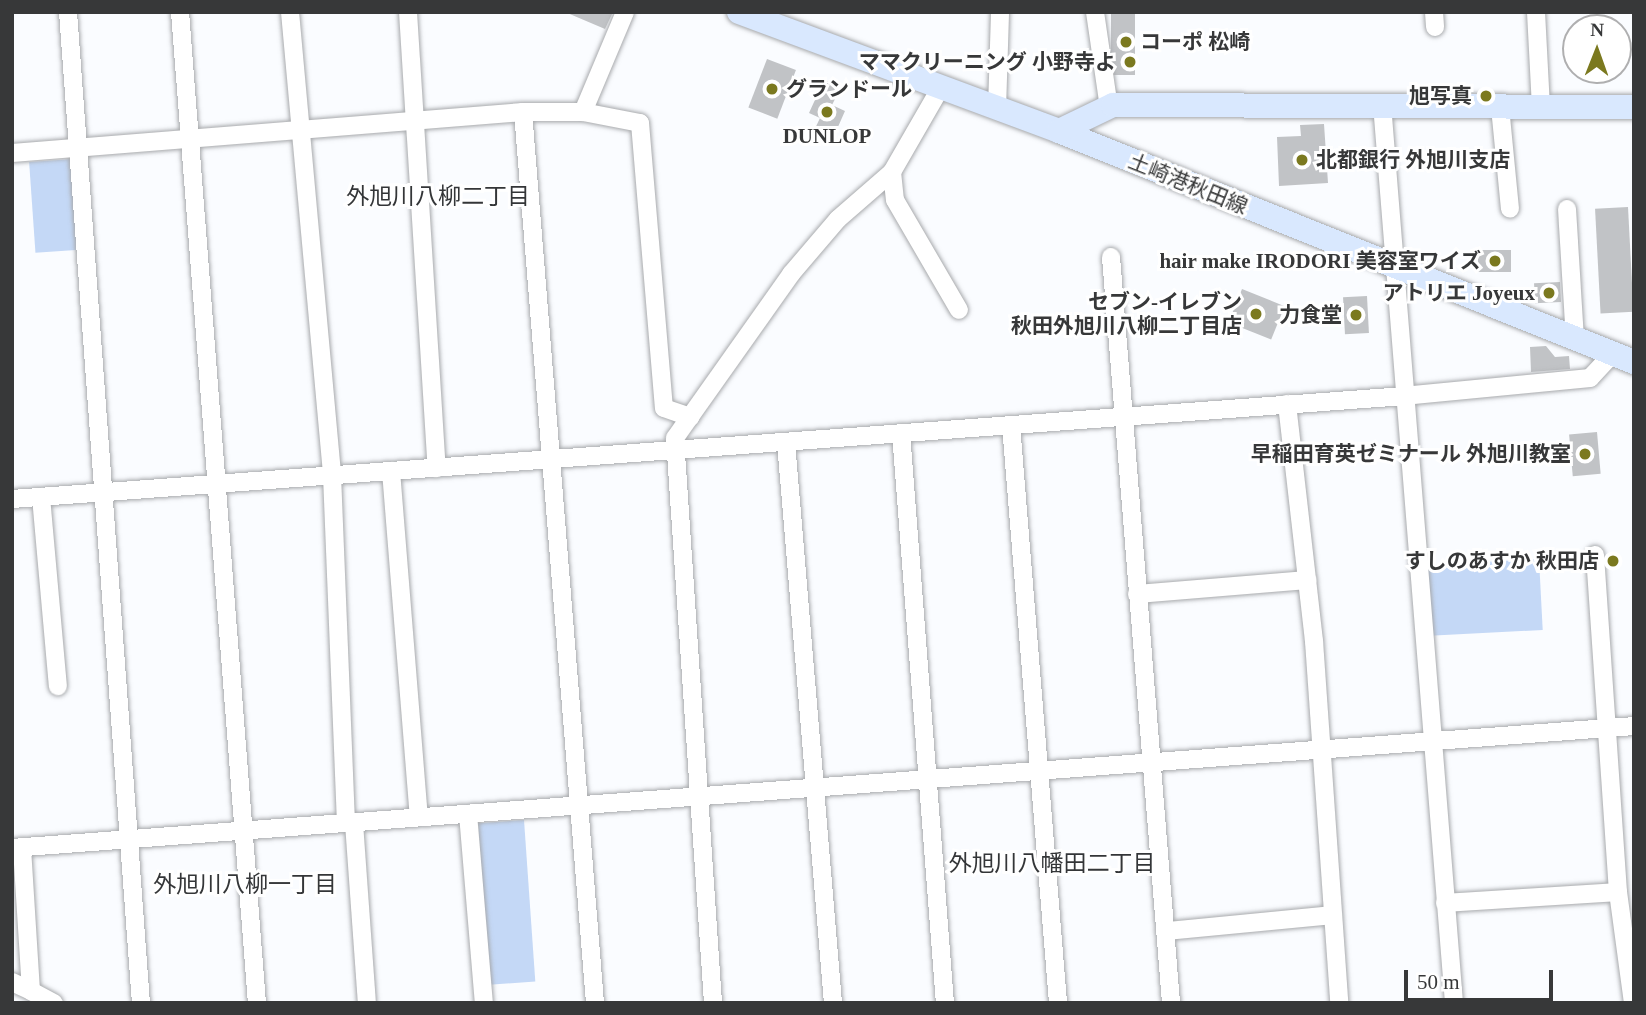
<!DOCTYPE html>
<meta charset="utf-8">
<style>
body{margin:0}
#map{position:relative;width:1646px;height:1015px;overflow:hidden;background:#fafcff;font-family:"Times New Roman","Noto Sans JP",serif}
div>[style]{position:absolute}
.green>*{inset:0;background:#c4d8f6;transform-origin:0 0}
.building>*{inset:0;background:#c1c3c6;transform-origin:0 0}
.roads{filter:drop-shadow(0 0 2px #a8aaad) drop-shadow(0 0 2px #a8aaad)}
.street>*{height:18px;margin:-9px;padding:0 9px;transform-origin:9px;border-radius:9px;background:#fff}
.secondary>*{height:24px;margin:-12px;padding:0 12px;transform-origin:12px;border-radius:12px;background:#d9e8fe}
.dots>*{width:19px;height:19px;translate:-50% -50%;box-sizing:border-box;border:4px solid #fff;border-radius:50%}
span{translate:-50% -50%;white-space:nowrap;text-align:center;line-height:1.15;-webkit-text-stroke:6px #fff;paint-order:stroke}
.poi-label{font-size:21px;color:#373839;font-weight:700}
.left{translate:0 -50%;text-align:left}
.right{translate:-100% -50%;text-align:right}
.street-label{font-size:21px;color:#373839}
.neighbourhood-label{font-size:23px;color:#343638}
.frame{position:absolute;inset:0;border:14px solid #373839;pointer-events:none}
.north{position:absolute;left:1562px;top:14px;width:70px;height:70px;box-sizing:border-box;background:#fff;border:2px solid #afafb0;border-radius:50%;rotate:1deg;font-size:19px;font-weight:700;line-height:28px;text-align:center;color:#373839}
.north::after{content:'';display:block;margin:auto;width:24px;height:32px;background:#7b791f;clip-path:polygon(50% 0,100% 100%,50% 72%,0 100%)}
.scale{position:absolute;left:1404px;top:970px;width:149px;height:32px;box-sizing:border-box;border:4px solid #373839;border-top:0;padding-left:9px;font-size:21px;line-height:24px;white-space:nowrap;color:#373839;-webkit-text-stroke:5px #fff;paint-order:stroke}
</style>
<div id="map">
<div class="green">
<div style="left:73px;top:159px;width:91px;height:44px;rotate:86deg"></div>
<div style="left:1539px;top:559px;width:71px;height:113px;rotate:87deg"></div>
<div style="left:524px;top:820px;width:162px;height:46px;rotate:86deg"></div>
</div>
<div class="building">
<div style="clip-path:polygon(565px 12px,613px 12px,605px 29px)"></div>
<div style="left:1111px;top:12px;width:24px;height:63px"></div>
<div style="left:767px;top:59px;width:31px;height:52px;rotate:21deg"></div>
<div style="clip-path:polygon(824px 80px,841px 87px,832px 105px,845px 111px,830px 145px,811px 137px,820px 118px,809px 113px)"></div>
<div style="clip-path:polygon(1324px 124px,1328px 183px,1279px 186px,1277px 137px,1301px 136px,1300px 125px)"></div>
<div style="left:1628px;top:207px;width:105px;height:33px;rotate:87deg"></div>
<div style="left:1478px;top:250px;width:33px;height:22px"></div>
<div style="left:1560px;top:282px;width:20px;height:26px;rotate:87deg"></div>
<div style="left:1242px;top:289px;width:46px;height:36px;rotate:22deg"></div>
<div style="left:1367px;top:296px;width:37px;height:24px;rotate:87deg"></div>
<div style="clip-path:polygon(1546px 346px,1555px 357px,1569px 356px,1570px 369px,1531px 372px,1530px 347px)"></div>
<div style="left:1597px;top:432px;width:42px;height:28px;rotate:85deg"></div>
</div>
<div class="roads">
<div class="street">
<div style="left:68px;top:12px;width:994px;rotate:85.79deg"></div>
<div style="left:180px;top:12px;width:994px;rotate:85.56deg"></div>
<div style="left:290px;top:12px;width:465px;rotate:84.8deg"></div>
<div style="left:332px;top:475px;width:348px;rotate:87.7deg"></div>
<div style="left:408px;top:12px;width:457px;rotate:86.4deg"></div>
<div style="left:1095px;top:12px;width:97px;rotate:81.7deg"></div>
<div style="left:1434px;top:12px;width:15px;rotate:86deg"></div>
<div style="left:1536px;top:12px;width:96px;rotate:87deg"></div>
<div style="left:1382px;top:104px;width:902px;rotate:85.42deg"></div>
<div style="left:1500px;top:107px;width:102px;rotate:84.4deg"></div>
<div style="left:997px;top:109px;width:97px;rotate:-88.2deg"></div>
<div style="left:523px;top:112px;width:60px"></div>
<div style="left:583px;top:112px;width:58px;rotate:10.9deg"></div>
<div style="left:640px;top:123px;width:286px;rotate:85.2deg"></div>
<div style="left:664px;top:408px;width:28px;rotate:19deg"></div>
<div style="left:583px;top:112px;width:108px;rotate:-67.2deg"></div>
<div style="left:12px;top:153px;width:513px;rotate:-4.59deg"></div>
<div style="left:523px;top:112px;width:894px;rotate:85.38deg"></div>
<div style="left:892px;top:172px;width:28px;rotate:84deg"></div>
<div style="left:895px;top:200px;width:127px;rotate:59.8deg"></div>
<div style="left:1567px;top:209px;width:129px;rotate:86.5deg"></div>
<div style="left:1111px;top:257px;width:748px;rotate:85.4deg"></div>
<div style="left:1287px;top:404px;width:239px;rotate:83.5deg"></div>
<div style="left:1314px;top:641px;width:363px;rotate:86deg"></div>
<div style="left:1011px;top:425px;width:580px;rotate:85.35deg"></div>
<div style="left:901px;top:433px;width:572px;rotate:85.59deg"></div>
<div style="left:786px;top:442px;width:563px;rotate:85.21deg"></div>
<div style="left:391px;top:471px;width:347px;rotate:85.4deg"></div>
<div style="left:41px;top:497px;width:190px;rotate:84.9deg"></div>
<div style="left:12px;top:499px;width:1395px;rotate:-4.23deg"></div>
<div style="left:1403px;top:396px;width:188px;rotate:-5.5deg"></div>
<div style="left:1590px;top:378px;width:34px;rotate:-47deg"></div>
<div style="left:1595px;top:555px;width:338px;rotate:86.1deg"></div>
<div style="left:1618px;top:892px;width:112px;rotate:82.3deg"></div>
<div style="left:1137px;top:594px;width:171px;rotate:-4.7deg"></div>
<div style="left:468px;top:814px;width:190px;rotate:85.2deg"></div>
<div style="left:354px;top:823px;width:180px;rotate:85.9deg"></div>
<div style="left:12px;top:848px;width:1627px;rotate:-4.3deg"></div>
<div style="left:22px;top:848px;width:143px;rotate:86.4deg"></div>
<div style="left:31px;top:991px;width:26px;rotate:28deg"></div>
<div style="left:1445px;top:903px;width:173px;rotate:-3.6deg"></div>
<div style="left:1167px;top:931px;width:166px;rotate:-5.5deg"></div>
<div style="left:12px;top:982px;width:21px;rotate:25deg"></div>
<div style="left:713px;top:1003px;width:566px;rotate:-93.85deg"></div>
<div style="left:675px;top:438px;width:201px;rotate:-54.7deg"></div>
<div style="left:791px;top:274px;width:72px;rotate:-49.5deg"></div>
<div style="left:838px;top:219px;width:72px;rotate:-41deg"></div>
<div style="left:892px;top:172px;width:96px;rotate:-60deg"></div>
</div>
<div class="secondary">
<div style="left:739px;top:12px;width:341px;rotate:20.4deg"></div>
<div style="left:1059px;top:131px;width:620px;rotate:21.89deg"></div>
<div style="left:1059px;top:131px;width:60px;rotate:-25.7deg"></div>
<div style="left:1113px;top:105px;width:521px;rotate:0.22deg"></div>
</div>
</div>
<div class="dots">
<div style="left:1126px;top:42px;background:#7b791f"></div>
<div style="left:1130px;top:62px;background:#7b791f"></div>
<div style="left:772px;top:89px;background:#7b791f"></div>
<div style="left:1486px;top:96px;background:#7b791f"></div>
<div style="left:827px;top:112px;background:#7b791f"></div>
<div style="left:1302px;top:160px;background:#7b791f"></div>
<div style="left:1495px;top:261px;background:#7b791f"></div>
<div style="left:1549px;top:293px;background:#7b791f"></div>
<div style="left:1256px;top:314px;background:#7b791f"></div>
<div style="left:1356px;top:315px;background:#7b791f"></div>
<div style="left:1585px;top:454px;background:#7b791f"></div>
<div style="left:1613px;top:561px;background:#7b791f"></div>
</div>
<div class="poi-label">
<span class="left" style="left:1140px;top:42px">コーポ 松崎</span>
<span class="right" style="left:1116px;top:62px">ママクリーニング 小野寺よ</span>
<span class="left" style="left:786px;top:89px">グランドール</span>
<span class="right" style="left:1472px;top:96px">旭写真</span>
<span style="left:827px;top:136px">DUNLOP</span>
<span class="left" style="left:1316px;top:160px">北都銀行 外旭川支店</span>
<span class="right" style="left:1481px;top:261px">hair make IRODORI 美容室ワイズ</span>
<span class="right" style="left:1535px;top:293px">アトリエ Joyeux</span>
<span class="right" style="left:1242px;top:314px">セブン-イレブン<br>秋田外旭川八柳二丁目店</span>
<span class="right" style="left:1342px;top:315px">力食堂</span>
<span class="right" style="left:1571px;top:454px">早稲田育英ゼミナール 外旭川教室</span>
<span class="right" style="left:1599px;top:561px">すしのあすか 秋田店</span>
</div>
<div class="street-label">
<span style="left:1188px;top:184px;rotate:22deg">土崎港秋田線</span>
</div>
<div class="neighbourhood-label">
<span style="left:438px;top:197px">外旭川八柳二丁目</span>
<span style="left:1052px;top:864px">外旭川八幡田二丁目</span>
<span style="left:245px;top:885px">外旭川八柳一丁目</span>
</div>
<div class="frame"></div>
<div class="north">N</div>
<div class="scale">50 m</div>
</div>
